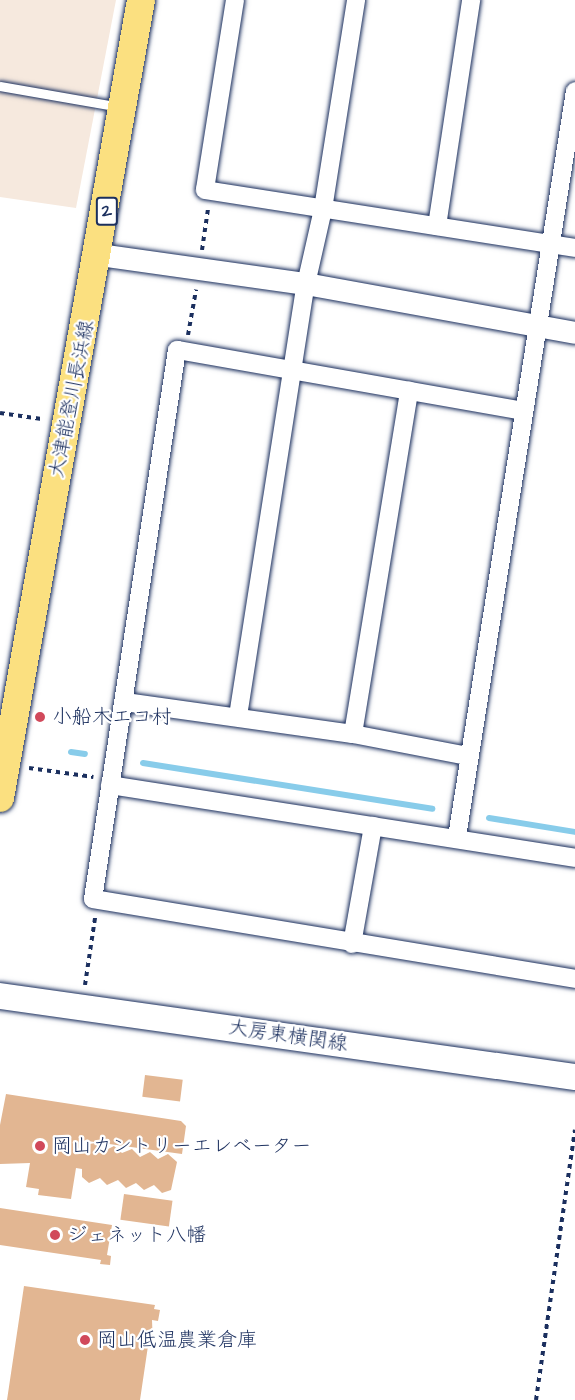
<!DOCTYPE html>
<meta charset="utf-8">
<style>
body{margin:0}
#map{position:relative;width:575px;height:1400px;overflow:hidden;background:#fff;font-family:"Architects Daughter","Klee One",sans-serif}
div>[style]{position:absolute}
.built>*{inset:0;background:#f6e9de}
.stream>*{height:6px;margin:-3px;padding:0 3px;transform-origin:3px;border-radius:3px;background:#88ccea}
.building>*{inset:0;background:#e2b692;transform-origin:0 0}
.path>*{height:4px;margin-top:-2px;transform-origin:0;background:repeating-linear-gradient(90deg,#1b2f5e 0 4.5px,transparent 0 9px)}
.roads{filter:drop-shadow(0 0 2px #1b2f5e) drop-shadow(0 0 2px #1b2f5e)}
.service>*{height:9px;margin:-4.5px;padding:0 4.5px;transform-origin:4.5px;border-radius:4.5px;background:#fff}
.minor>*{height:18px;margin:-9px;padding:0 9px;transform-origin:9px;border-radius:9px;background:#fff}
.tertiary>*{height:22px;margin:-11px;padding:0 11px;transform-origin:11px;border-radius:11px;background:#fff}
.secondary>*{height:26px;margin:-13px;padding:0 13px;transform-origin:13px;border-radius:13px;background:#fff}
.primary>*{height:28px;margin:-14px;padding:0 14px;transform-origin:14px;border-radius:14px;background:#fbe080}
.dots>*{width:16px;height:16px;translate:-50% -50%;box-sizing:border-box;border:3px solid #fff;border-radius:50%}
span{translate:-50% -50%;white-space:nowrap;text-align:center;line-height:1.15;-webkit-text-stroke:4.5px #fff;paint-order:stroke}
.shield-label span{padding:2px 4px;background:#fff;border:2px solid;border-radius:4px;-webkit-text-stroke-width:0}
.shield-label{font-size:18px;color:#1b2f5e;font-weight:700}
.street-label{font-size:20px;color:#1b2f5e}
.poi-label{font-size:20px;color:#1b2f5e}
.left{translate:0 -50%;text-align:left}
</style>
<div id="map">
<div class="built">
<div style="clip-path:polygon(0 0,116px 0,76px 208px,0 197px)"></div>
</div>
<div class="stream">
<div style="left:71px;top:752px;width:14px;rotate:8deg"></div>
<div style="left:143px;top:763px;width:293px;rotate:9deg"></div>
<div style="left:489px;top:818px;width:87px;rotate:9.2deg"></div>
</div>
<div class="building">
<div style="left:145px;top:1075px;width:38px;height:22px;rotate:7deg"></div>
<div style="clip-path:polygon(6px 1094px,181px 1121px,186px 1126px,182px 1154px,80px 1140px,78px 1152px,84px 1153px,89px 1144px,96px 1143px,104px 1151px,114px 1146px,122px 1153px,132px 1149px,140px 1157px,150px 1152px,158px 1159px,168px 1154px,177px 1162px,171px 1190px,162px 1193px,154px 1185px,144px 1190px,136px 1183px,126px 1188px,118px 1180px,107px 1185px,100px 1178px,89px 1183px,82px 1177px,82px 1169px,76px 1168px,71px 1199px,38px 1195px,39px 1189px,26px 1187px,30px 1163px,0 1164px,0 1125px)"></div>
<div style="left:124px;top:1194px;width:49px;height:26px;rotate:8deg"></div>
<div style="clip-path:polygon(0 1208px,112px 1225px,107px 1255px,111px 1256px,110px 1265px,100px 1264px,101px 1260px,0 1245px)"></div>
<div style="clip-path:polygon(24px 1286px,155px 1305px,154px 1309px,160px 1310px,158px 1321px,152px 1320px,153px 1347px,148px 1346px,140px 1400px,7px 1400px)"></div>
</div>
<div class="path">
<div style="left:202px;top:250px;width:41px;rotate:-81.7deg"></div>
<div style="left:188px;top:335px;width:46px;rotate:-79.9deg"></div>
<div style="left:0;top:413px;width:42px;rotate:8.1deg"></div>
<div style="left:29px;top:768px;width:65px;rotate:8deg"></div>
<div style="left:85px;top:985px;width:68px;rotate:-81.5deg"></div>
<div style="left:536px;top:1400px;width:273px;rotate:-81.8deg"></div>
</div>
<div class="roads">
<div class="service">
<div style="left:0;top:86px;width:122px;rotate:9.9deg"></div>
</div>
<div class="minor">
<div style="left:235px;top:0;width:192px;rotate:99deg"></div>
<div style="left:205px;top:190px;width:375px;rotate:8.9deg"></div>
<div style="left:437px;top:226px;width:229px;rotate:-81.4deg"></div>
<div style="left:524px;top:411px;width:352px;rotate:-170deg"></div>
<div style="left:177px;top:350px;width:555px;rotate:98.7deg"></div>
<div style="left:93px;top:899px;width:489px;rotate:9.4deg"></div>
<div style="left:125px;top:702px;width:230px;rotate:8deg"></div>
<div style="left:353px;top:734px;width:116px;rotate:10.9deg"></div>
<div style="left:238px;top:716px;width:437px;rotate:-81.1deg"></div>
<div style="left:306px;top:284px;width:77px;rotate:-77.2deg"></div>
<div style="left:323px;top:209px;width:212px;rotate:-81deg"></div>
<div style="left:353px;top:734px;width:348px;rotate:-80.7deg"></div>
<div style="left:110px;top:785px;width:471px;rotate:8.9deg"></div>
<div style="left:457px;top:837px;width:755px;rotate:-81.01deg"></div>
<div style="left:352px;top:944px;width:120px;rotate:-79.9deg"></div>
</div>
<div class="tertiary">
<div style="left:99px;top:255px;width:209px;rotate:8deg"></div>
<div style="left:306px;top:284px;width:273px;rotate:10.3deg"></div>
</div>
<div class="secondary">
<div style="left:0;top:996px;width:581px;rotate:8.02deg"></div>
</div>
<div class="primary">
<div style="left:0;top:798px;width:810px;rotate:-79.98deg"></div>
</div>
</div>
<div class="dots">
<div style="left:40px;top:717px;background:#d1495b"></div>
<div style="left:40px;top:1146px;background:#d1495b"></div>
<div style="left:55px;top:1235px;background:#d1495b"></div>
<div style="left:85px;top:1340px;background:#d1495b"></div>
</div>
<div class="shield-label">
<span style="left:107px;top:211px">2</span>
</div>
<div class="street-label">
<span style="left:72px;top:399px;rotate:-79deg">大津能登川長浜線</span>
<span style="left:288px;top:1036px;rotate:8deg">大房東横関線</span>
</div>
<div class="poi-label">
<span class="left" style="left:52px;top:717px">小船木エコ村</span>
<span class="left" style="left:52px;top:1146px">岡山カントリーエレベーター</span>
<span class="left" style="left:67px;top:1235px">ジェネット八幡</span>
<span class="left" style="left:97px;top:1340px">岡山低温農業倉庫</span>
</div>
</div>
